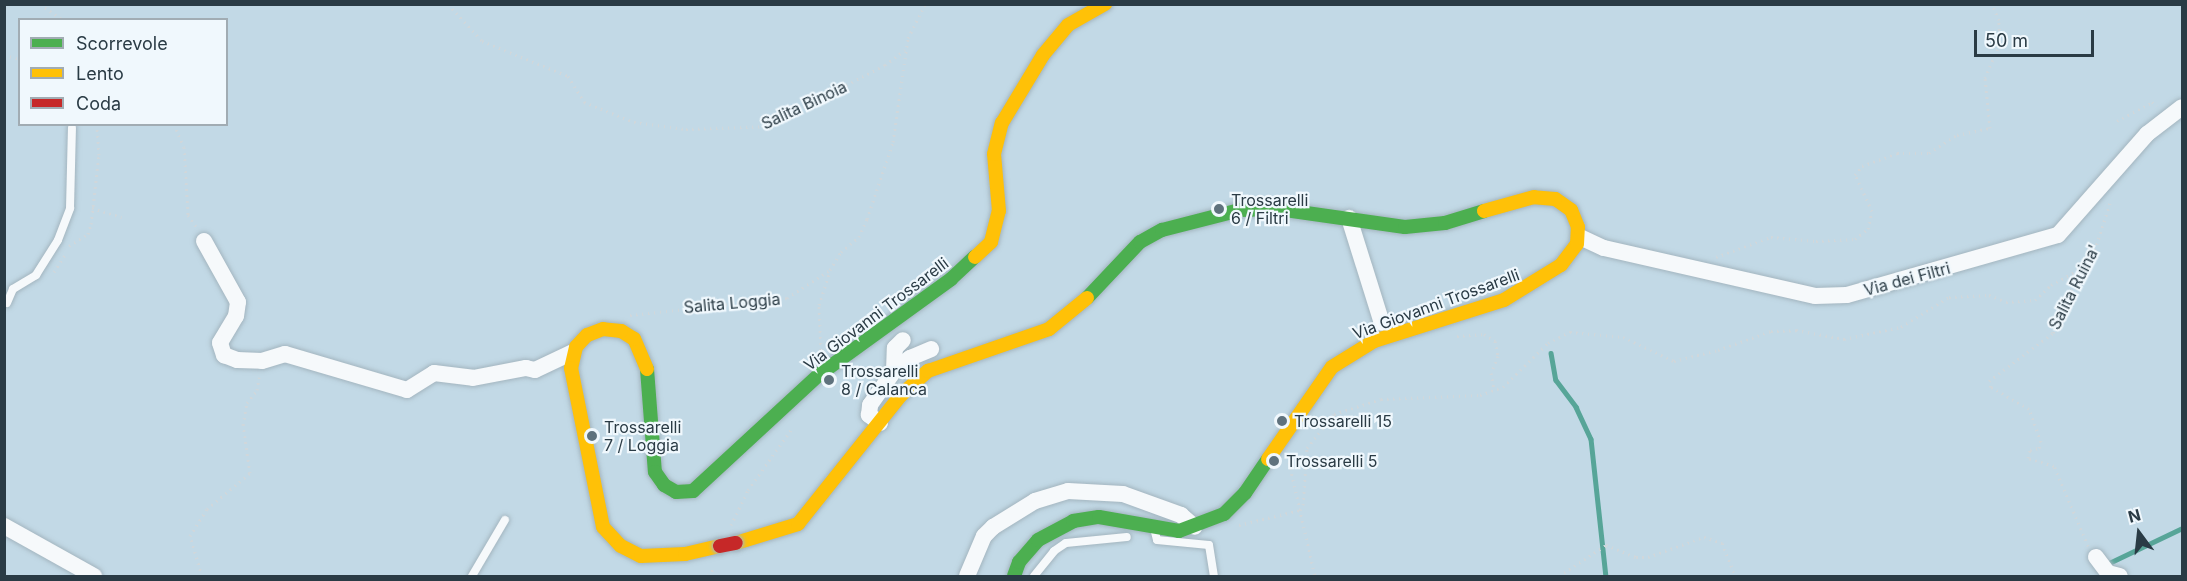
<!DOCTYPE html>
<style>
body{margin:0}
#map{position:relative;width:2187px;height:581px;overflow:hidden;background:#c2d9e6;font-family:Inter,sans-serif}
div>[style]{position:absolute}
.stream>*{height:4.5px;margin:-2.25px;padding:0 2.25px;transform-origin:2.25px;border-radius:2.25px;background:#57a598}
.path>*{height:3px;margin-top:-1.5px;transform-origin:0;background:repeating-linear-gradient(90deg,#d0d7db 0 1.5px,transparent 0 6px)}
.roads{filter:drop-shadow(0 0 2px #a3b5bf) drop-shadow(0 0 2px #a3b5bf)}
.lane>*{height:8px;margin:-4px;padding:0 4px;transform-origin:4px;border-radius:4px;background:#f6f9fb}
.street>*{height:16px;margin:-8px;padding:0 8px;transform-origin:8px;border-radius:8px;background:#f6f9fb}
.fast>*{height:14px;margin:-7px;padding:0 7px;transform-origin:7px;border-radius:7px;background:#4caf50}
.slow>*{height:14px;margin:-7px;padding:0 7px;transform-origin:7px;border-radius:7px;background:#ffc107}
.bridges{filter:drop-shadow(0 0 2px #a3b5bf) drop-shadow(0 0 2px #a3b5bf)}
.jam-bridge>*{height:14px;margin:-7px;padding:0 7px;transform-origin:7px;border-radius:7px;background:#c62828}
.dots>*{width:16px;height:16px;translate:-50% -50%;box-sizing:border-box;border:3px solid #f0f8fd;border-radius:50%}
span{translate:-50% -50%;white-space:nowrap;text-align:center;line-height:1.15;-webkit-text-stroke:4.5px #f0f8fd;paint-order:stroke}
.street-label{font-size:16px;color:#2a3b45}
.poi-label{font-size:16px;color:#2a3b45}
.left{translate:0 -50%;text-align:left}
.frame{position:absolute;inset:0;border:6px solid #2a3b45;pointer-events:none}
.legend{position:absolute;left:18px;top:18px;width:210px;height:108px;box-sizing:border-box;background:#f0f8fd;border:2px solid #a1acb3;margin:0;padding:8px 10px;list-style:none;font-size:18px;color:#2a3b45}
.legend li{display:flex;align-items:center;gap:12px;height:30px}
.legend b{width:30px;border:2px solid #a1acb3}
.north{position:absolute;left:2109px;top:503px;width:60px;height:60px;-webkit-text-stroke:4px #f0f8fd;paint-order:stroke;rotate:345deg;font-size:16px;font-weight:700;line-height:24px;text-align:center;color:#2a3b45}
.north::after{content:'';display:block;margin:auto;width:21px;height:27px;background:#2a3b45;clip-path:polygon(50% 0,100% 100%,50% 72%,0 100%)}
.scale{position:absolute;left:1974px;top:30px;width:120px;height:27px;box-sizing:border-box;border:3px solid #2a3b45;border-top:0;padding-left:8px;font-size:18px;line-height:21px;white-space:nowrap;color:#2a3b45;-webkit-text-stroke:4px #f0f8fd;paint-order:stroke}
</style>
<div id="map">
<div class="stream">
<div style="left:1551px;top:353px;width:27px;rotate:80deg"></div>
<div style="left:1556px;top:380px;width:34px;rotate:53deg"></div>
<div style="left:1576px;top:407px;width:35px;rotate:65deg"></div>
<div style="left:1591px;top:439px;width:138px;rotate:83.8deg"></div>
<div style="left:2107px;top:564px;width:83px;rotate:-25.6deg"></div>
</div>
<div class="path">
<div style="left:40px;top:4px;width:28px;rotate:35deg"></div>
<div style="left:448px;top:4px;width:50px;rotate:47.4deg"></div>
<div style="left:482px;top:41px;width:93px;rotate:22.1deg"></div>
<div style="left:568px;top:76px;width:31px;rotate:58deg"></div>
<div style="left:584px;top:102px;width:54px;rotate:21.8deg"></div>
<div style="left:634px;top:122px;width:52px;rotate:7.7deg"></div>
<div style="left:686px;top:129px;width:80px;rotate:-2.1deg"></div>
<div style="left:766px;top:126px;width:134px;rotate:-27.1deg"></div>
<div style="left:885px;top:65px;width:25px;rotate:-37deg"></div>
<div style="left:4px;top:55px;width:16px;rotate:14deg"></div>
<div style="left:2117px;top:121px;width:40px;rotate:-28deg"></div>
<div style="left:2152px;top:102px;width:6px;rotate:39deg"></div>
<div style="left:174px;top:124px;width:25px;rotate:67deg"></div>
<div style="left:184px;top:147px;width:68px;rotate:86.6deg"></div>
<div style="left:188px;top:215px;width:16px;rotate:55deg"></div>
<div style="left:92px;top:208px;width:31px;rotate:17deg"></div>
<div style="left:69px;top:246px;width:22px;rotate:-32deg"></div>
<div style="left:88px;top:234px;width:10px;rotate:-73deg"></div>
<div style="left:91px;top:224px;width:69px;rotate:-83.4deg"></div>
<div style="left:99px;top:155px;width:31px;rotate:-94deg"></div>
<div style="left:1716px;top:257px;width:59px;rotate:-20deg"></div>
<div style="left:1771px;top:237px;width:45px;rotate:5.1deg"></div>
<div style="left:1816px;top:241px;width:39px;rotate:-3deg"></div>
<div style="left:1855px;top:239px;width:16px;rotate:-38deg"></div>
<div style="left:1868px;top:229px;width:18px;rotate:-77deg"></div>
<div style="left:1872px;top:211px;width:40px;rotate:-115deg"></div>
<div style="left:1855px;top:175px;width:11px;rotate:-52deg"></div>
<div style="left:1862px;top:166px;width:37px;rotate:-20deg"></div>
<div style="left:1897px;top:153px;width:32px"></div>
<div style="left:1929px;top:153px;width:33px;rotate:-33deg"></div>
<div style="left:1957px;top:135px;width:34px;rotate:-12deg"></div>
<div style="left:1990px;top:128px;width:50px;rotate:-95.7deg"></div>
<div style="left:1985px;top:78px;width:39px;rotate:-67deg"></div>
<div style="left:2000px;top:42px;width:22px;rotate:-93deg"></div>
<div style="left:1999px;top:20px;width:17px;rotate:-114deg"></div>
<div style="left:54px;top:272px;width:20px;rotate:-57deg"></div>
<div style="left:630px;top:315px;width:158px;rotate:-6.2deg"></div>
<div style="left:787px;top:298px;width:51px;rotate:-33.1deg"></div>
<div style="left:830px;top:270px;width:21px;rotate:-59deg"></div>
<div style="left:841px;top:252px;width:23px;rotate:-40deg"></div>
<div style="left:859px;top:237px;width:20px;rotate:-66deg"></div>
<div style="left:867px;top:219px;width:81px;rotate:-71.3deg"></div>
<div style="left:893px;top:142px;width:105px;rotate:-81.8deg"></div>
<div style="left:908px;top:38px;width:38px;rotate:-63deg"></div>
<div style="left:1457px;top:336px;width:27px;rotate:-4deg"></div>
<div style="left:1484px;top:334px;width:13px;rotate:32deg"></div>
<div style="left:1495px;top:341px;width:15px;rotate:79deg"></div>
<div style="left:1498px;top:356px;width:18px;rotate:112deg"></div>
<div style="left:1491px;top:373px;width:17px;rotate:80deg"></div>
<div style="left:821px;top:350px;width:45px;rotate:-92.5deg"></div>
<div style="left:819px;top:305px;width:35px;rotate:-72deg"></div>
<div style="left:1289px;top:462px;width:117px;rotate:77.2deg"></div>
<div style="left:731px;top:525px;width:39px;rotate:-64deg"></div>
<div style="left:748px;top:490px;width:77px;rotate:-54.5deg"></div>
<div style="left:1239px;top:525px;width:63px;rotate:-13.8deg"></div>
<div style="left:1300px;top:510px;width:6px;rotate:-59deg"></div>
<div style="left:1303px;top:505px;width:57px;rotate:-86deg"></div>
<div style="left:1307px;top:448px;width:43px;rotate:-51.5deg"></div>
<div style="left:1334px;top:414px;width:49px;rotate:-17.7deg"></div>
<div style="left:1381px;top:399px;width:99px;rotate:-2.3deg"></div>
<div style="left:1480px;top:395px;width:24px;rotate:-19deg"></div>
<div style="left:1503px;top:387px;width:63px;rotate:-44.4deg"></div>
<div style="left:1548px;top:343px;width:25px;rotate:-27deg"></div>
<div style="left:1570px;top:332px;width:53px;rotate:5.4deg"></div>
<div style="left:1623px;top:337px;width:56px;rotate:25.2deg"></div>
<div style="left:1674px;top:361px;width:45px;rotate:-14deg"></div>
<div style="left:1718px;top:350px;width:56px;rotate:-19.7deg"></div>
<div style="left:1771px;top:331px;width:25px;rotate:-2deg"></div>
<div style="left:1796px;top:330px;width:49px;rotate:10.6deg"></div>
<div style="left:1844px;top:339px;width:58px;rotate:-11.9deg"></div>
<div style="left:1901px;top:327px;width:57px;rotate:-32deg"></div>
<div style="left:1949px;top:297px;width:40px;rotate:-2.9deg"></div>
<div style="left:1989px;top:295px;width:18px;rotate:22deg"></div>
<div style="left:2006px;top:302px;width:29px;rotate:-4deg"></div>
<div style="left:2035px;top:300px;width:22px;rotate:-43deg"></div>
<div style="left:2051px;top:285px;width:35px;rotate:-29deg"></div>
<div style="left:2088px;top:546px;width:87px;rotate:-113deg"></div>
<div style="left:2054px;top:466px;width:27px;rotate:-163deg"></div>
<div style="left:2028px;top:458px;width:8px;rotate:-76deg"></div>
<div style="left:2030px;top:450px;width:9px;rotate:-13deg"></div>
<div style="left:2039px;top:448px;width:6px;rotate:-72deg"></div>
<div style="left:2041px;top:442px;width:35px;rotate:-110deg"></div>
<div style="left:2029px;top:409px;width:44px;rotate:-149.9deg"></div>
<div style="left:1991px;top:387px;width:6px;rotate:-108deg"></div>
<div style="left:1989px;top:381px;width:80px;rotate:-36.9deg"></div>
<div style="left:2053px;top:333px;width:28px;rotate:-72deg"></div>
<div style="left:2062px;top:306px;width:59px;rotate:-58.2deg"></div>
<div style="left:2093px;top:256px;width:59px;rotate:-72.2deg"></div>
<div style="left:202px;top:576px;width:42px;rotate:-106.7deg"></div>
<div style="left:190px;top:536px;width:32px;rotate:-58deg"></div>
<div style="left:207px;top:509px;width:56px;rotate:-39.9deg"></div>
<div style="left:250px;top:473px;width:49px;rotate:-98.3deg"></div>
<div style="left:243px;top:425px;width:22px;rotate:-80deg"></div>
<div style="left:247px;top:403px;width:16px;rotate:-52deg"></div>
<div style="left:257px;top:390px;width:13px;rotate:-81deg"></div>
<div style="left:708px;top:576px;width:11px;rotate:-52deg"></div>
<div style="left:1559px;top:576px;width:56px;rotate:-33.4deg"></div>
<div style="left:1606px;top:545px;width:32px;rotate:22deg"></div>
<div style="left:1636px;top:557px;width:12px"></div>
<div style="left:1648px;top:557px;width:59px;rotate:-19.7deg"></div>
<div style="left:1704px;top:537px;width:19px;rotate:18deg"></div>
<div style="left:1722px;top:543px;width:35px;rotate:68deg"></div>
</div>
<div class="roads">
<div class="lane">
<div style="left:7px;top:303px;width:15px;rotate:-67deg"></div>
<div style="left:13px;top:289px;width:27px;rotate:-31deg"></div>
<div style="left:36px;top:275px;width:41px;rotate:-57.8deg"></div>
<div style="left:58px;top:240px;width:34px;rotate:-69deg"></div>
<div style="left:70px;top:208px;width:80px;rotate:-88.6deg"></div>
<div style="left:1154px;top:528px;width:12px;rotate:76deg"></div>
<div style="left:1157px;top:540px;width:52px;rotate:5.5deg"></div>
<div style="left:1209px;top:545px;width:31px;rotate:81deg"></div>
<div style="left:472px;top:576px;width:65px;rotate:-59.5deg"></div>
<div style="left:1034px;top:576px;width:32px;rotate:-51deg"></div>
<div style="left:1054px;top:551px;width:14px;rotate:-34deg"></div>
<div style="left:1066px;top:543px;width:61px;rotate:-5.6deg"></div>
</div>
<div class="street">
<div style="left:1349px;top:218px;width:110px;rotate:72.6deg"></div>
<div style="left:1580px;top:237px;width:26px;rotate:25deg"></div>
<div style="left:1604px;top:248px;width:216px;rotate:12.8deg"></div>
<div style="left:1815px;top:296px;width:32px;rotate:-2deg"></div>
<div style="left:1847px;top:295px;width:219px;rotate:-15.9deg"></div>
<div style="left:2058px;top:235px;width:135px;rotate:-48.6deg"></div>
<div style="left:2147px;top:134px;width:44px;rotate:-37.6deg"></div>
<div style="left:204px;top:241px;width:70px;rotate:60.9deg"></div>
<div style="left:238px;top:302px;width:14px;rotate:98deg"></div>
<div style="left:236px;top:316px;width:31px;rotate:121deg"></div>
<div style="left:220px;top:343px;width:13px;rotate:72deg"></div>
<div style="left:224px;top:355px;width:14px;rotate:21deg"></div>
<div style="left:237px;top:360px;width:25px;rotate:2deg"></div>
<div style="left:262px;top:361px;width:24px;rotate:-17deg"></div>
<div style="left:285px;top:354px;width:127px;rotate:16.4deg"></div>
<div style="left:407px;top:390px;width:32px;rotate:-32deg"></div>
<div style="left:434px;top:373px;width:39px;rotate:7deg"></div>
<div style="left:473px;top:378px;width:54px;rotate:-10.7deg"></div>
<div style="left:526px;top:368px;width:9px;rotate:13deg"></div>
<div style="left:535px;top:370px;width:42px;rotate:-25.3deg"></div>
<div style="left:894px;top:371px;width:23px;rotate:-88deg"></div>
<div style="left:895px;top:348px;width:11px;rotate:-45deg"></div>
<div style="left:880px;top:423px;width:14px;rotate:-144deg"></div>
<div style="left:869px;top:415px;width:10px;rotate:-84deg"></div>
<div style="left:870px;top:405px;width:42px;rotate:-54.8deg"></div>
<div style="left:894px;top:371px;width:21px;rotate:-39deg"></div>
<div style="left:910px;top:358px;width:23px;rotate:-23deg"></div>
<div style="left:4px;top:526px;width:103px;rotate:29.1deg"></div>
<div style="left:2096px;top:557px;width:20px;rotate:53deg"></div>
<div style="left:2108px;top:573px;width:12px;rotate:14deg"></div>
<div style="left:967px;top:576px;width:43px;rotate:-67deg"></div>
<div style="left:984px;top:536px;width:13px;rotate:-45deg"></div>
<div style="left:993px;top:527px;width:49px;rotate:-31.8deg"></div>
<div style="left:1035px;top:501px;width:34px;rotate:-17deg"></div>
<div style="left:1068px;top:491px;width:55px;rotate:3.1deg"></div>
<div style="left:1123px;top:494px;width:62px;rotate:19.9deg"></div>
<div style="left:1181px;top:515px;width:18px;rotate:41deg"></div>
</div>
<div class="fast">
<div style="left:1087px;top:298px;width:77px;rotate:-46.6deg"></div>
<div style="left:1140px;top:242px;width:25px;rotate:-29deg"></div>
<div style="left:1162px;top:230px;width:81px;rotate:-14.4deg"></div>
<div style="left:1240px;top:210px;width:38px;rotate:-2deg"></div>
<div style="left:1278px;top:209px;width:128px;rotate:8.1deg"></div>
<div style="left:1405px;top:227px;width:40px;rotate:-5.7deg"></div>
<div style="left:1445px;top:223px;width:41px;rotate:-17.1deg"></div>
<div style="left:647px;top:369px;width:103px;rotate:85.6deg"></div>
<div style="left:655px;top:472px;width:16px;rotate:55deg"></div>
<div style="left:664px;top:485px;width:14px;rotate:30deg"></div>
<div style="left:676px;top:492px;width:17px;rotate:-3deg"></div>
<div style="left:693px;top:491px;width:173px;rotate:-42.7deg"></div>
<div style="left:820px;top:374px;width:162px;rotate:-35.9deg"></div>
<div style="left:951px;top:279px;width:33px;rotate:-43deg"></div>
<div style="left:1014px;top:576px;width:15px;rotate:-70deg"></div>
<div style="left:1019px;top:562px;width:29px;rotate:-49deg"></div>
<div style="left:1038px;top:540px;width:40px;rotate:-28deg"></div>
<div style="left:1073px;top:521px;width:26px;rotate:-9deg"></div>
<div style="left:1099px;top:517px;width:81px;rotate:9.9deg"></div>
<div style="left:1179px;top:531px;width:48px;rotate:-20.7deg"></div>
<div style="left:1224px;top:514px;width:30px;rotate:-45deg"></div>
<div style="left:1245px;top:493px;width:41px;rotate:-55.9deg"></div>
</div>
<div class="slow">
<div style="left:975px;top:257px;width:22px;rotate:-43deg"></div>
<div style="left:991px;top:242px;width:32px;rotate:-76deg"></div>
<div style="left:999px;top:211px;width:57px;rotate:-95deg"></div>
<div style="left:994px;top:154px;width:32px;rotate:-76deg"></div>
<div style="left:1002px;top:123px;width:79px;rotate:-58.9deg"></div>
<div style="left:1043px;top:55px;width:39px;rotate:-50deg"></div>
<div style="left:1068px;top:25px;width:43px;rotate:-29.6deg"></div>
<div style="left:647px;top:369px;width:33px;rotate:-113deg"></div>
<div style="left:634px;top:339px;width:15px;rotate:-148deg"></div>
<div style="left:621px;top:331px;width:18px;rotate:-174deg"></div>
<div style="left:603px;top:329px;width:17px;rotate:159deg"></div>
<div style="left:587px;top:335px;width:16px;rotate:133deg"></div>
<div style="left:576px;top:347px;width:22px;rotate:103deg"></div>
<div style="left:571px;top:368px;width:162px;rotate:78.6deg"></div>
<div style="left:603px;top:527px;width:26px;rotate:47deg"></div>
<div style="left:621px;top:546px;width:22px;rotate:27deg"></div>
<div style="left:641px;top:556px;width:44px;rotate:-2.6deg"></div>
<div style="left:685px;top:554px;width:36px;rotate:-13deg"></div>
<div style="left:1268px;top:459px;width:112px;rotate:-55.2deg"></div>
<div style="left:1332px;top:367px;width:49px;rotate:-31.8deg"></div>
<div style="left:1374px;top:341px;width:136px;rotate:-17.5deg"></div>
<div style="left:1504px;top:300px;width:67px;rotate:-31.6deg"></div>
<div style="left:1561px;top:265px;width:26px;rotate:-53deg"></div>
<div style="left:1577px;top:244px;width:17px;rotate:-87deg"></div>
<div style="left:1578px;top:227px;width:18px;rotate:-112deg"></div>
<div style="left:1571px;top:210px;width:19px;rotate:-145deg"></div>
<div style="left:1555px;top:199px;width:21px;rotate:-175deg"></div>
<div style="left:1534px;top:197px;width:52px;rotate:164.4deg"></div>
<div style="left:736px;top:543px;width:65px;rotate:-17deg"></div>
<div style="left:798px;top:524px;width:164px;rotate:-51.4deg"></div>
<div style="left:900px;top:396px;width:38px;rotate:-42deg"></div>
<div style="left:928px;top:371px;width:128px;rotate:-19.1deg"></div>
<div style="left:1049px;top:329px;width:49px;rotate:-39.2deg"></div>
</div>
</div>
<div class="bridges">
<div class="jam-bridge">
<div style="left:720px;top:546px;width:16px;rotate:-11deg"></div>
</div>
</div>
<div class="dots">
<div style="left:1219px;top:209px;background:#5f727d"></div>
<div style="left:829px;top:380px;background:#5f727d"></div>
<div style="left:1282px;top:421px;background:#5f727d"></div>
<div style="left:592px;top:436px;background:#5f727d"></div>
<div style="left:1274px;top:461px;background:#5f727d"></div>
</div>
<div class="street-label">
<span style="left:804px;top:105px;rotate:-25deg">Salita Binoia</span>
<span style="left:1907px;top:279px;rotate:-15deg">Via dei Filtri</span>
<span style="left:2074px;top:287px;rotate:-63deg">Salita Ruina'</span>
<span style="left:732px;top:303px;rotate:-5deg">Salita Loggia</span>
<span style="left:1436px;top:304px;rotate:-20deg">Via Giovanni Trossarelli</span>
<span style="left:876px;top:314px;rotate:-37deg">Via Giovanni Trossarelli</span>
</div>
<div class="poi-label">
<span class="left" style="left:1231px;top:209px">Trossarelli<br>6 / Filtri</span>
<span class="left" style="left:841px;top:380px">Trossarelli<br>8 / Calanca</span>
<span class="left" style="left:1294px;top:421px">Trossarelli 15</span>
<span class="left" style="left:604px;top:436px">Trossarelli<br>7 / Loggia</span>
<span class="left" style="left:1286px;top:461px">Trossarelli 5</span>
</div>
<div class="frame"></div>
<ul class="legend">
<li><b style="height:8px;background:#4caf50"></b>Scorrevole</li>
<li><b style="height:8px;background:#ffc107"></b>Lento</li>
<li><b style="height:8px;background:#c62828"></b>Coda</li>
</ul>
<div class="north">N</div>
<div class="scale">50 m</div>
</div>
